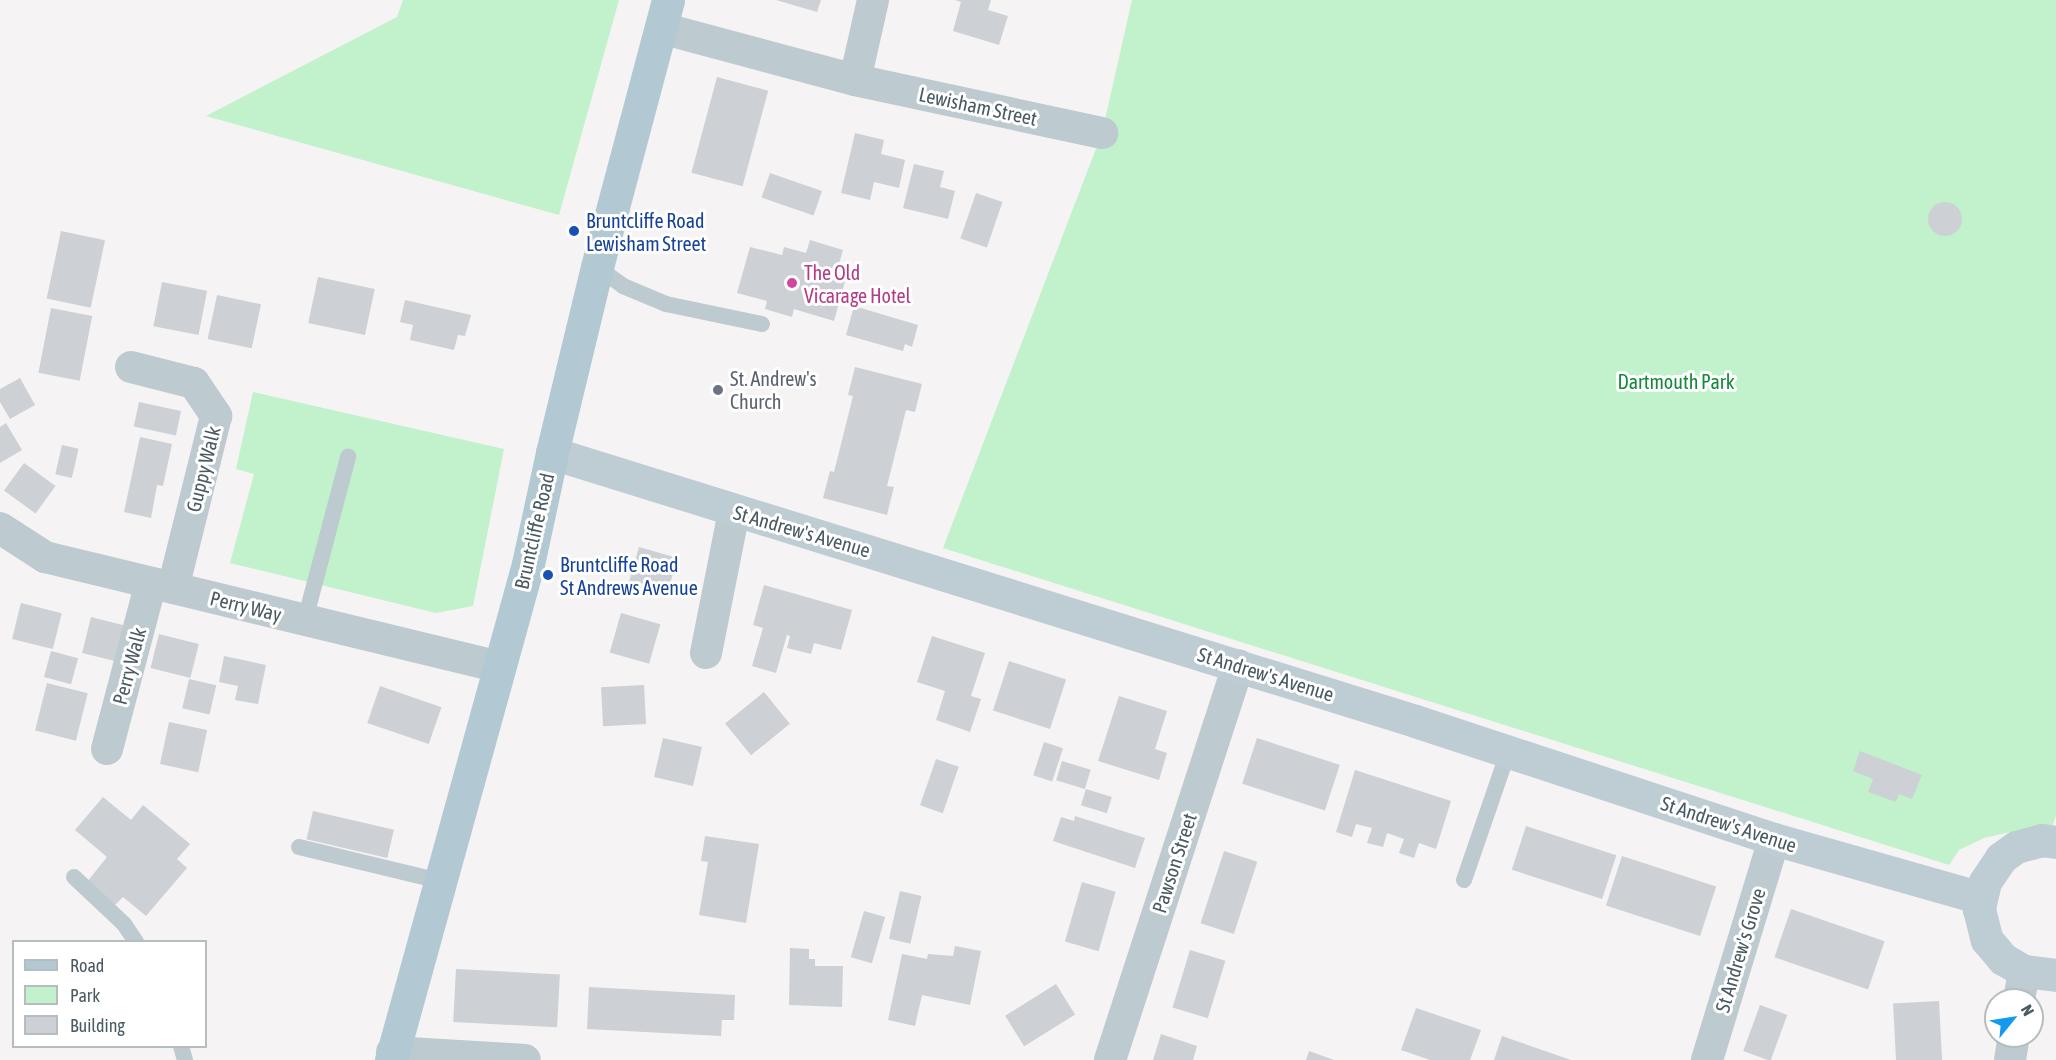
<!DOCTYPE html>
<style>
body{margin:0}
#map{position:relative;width:2056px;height:1060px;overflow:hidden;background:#f5f3f3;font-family:"Asap Condensed",sans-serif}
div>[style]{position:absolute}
.green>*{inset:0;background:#c1f2cb}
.building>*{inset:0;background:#cdd1d5;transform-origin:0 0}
.round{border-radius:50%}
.lane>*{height:16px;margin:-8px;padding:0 8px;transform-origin:8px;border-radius:8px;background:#bdcacf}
.street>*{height:32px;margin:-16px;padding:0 16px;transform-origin:16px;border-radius:16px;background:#bdcacf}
.secondary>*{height:33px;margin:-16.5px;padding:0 16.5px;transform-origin:16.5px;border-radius:16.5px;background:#becdd4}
.primary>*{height:33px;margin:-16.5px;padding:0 16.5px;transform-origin:16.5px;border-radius:16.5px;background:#b2c8d2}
.dots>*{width:16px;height:16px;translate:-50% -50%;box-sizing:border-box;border:3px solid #fff;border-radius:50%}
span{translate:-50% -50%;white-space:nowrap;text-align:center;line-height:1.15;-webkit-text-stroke:6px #fff;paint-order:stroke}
.street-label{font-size:20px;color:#495a61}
.transit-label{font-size:20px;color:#164399}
.left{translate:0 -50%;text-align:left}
.hotel-label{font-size:20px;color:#b23c85}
.worship-label{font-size:20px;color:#5b616d}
.park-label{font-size:20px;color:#138939}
.legend{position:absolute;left:12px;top:940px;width:195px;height:108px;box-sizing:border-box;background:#fff;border:2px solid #b6bdc0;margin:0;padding:8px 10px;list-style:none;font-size:18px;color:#495a61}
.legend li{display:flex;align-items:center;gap:12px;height:30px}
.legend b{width:30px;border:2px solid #b6bdc0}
.north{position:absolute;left:1984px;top:988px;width:60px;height:60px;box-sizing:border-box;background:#fff;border:2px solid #b6bdc0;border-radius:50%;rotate:60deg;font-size:16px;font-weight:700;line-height:24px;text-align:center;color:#495a61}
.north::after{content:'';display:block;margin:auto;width:21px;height:27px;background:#139aef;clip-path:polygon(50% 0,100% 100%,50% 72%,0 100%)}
</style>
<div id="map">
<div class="green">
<div style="clip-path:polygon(403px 0,619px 0,559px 215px,206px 116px,397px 17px)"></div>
<div style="clip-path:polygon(1132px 0,2056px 0,2056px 816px,2052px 827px,2023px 829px,1984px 838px,1959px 850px,1949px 865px,943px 548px,1102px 133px)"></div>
<div style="clip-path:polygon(253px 392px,504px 449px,473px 606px,436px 613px,230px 563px,254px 474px,236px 469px)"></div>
</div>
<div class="building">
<div style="clip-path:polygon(776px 0,821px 0,817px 12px)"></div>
<div style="clip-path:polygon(955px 0,991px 0,988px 10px,1008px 16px,999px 45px,953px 31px,961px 2px)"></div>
<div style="left:717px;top:77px;width:53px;height:99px;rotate:15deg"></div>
<div style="clip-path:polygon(855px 133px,884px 140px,881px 154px,905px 160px,899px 188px,874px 182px,870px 200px,841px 193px)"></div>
<div style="clip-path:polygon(914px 164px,944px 171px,940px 187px,955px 191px,948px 219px,903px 208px)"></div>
<div style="left:770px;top:173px;width:55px;height:26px;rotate:19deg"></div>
<div style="left:976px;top:193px;width:28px;height:48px;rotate:19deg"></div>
<div class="round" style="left:1928px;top:202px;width:34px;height:34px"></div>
<div style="left:61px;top:231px;width:45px;height:69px;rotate:12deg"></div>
<div style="clip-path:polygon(810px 240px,843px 250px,837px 271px,847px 274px,834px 321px,794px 309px,792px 317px,765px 309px,767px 301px,737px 293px,750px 247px,782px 255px,784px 247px,806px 253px)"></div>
<div style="left:318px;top:277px;width:58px;height:47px;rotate:12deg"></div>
<div style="left:162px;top:282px;width:46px;height:45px;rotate:11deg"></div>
<div style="left:217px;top:295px;width:45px;height:45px;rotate:12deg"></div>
<div style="clip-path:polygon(405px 300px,471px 315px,465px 336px,458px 335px,454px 350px,410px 340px,413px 325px,400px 322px)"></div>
<div style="clip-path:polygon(854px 306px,918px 325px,912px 347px,905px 344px,903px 351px,846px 335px)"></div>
<div style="left:51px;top:308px;width:42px;height:66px;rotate:11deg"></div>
<div style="clip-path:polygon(855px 367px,922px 384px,915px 412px,906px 410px,887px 486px,894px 487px,887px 515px,823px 498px,830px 471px,834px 472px,853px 396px,848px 395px)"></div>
<div style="clip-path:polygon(20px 378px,35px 405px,10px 419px,0 402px,0 389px)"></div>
<div style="left:139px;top:402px;width:43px;height:25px;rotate:12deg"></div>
<div style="clip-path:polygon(6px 423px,22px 450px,0 463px,0 427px)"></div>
<div style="clip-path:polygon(140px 437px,172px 444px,163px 486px,157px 485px,151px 518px,124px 512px)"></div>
<div style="left:62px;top:445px;width:17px;height:30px;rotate:13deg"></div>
<div style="left:24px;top:463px;width:39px;height:34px;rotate:36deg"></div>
<div style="left:639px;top:547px;width:40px;height:39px;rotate:16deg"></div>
<div style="clip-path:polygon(764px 585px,852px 610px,841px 650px,814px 643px,811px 654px,787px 648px,790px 636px,787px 635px,776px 673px,752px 666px,763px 628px,753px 625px)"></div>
<div style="left:21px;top:603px;width:42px;height:37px;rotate:14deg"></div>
<div style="left:621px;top:613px;width:41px;height:41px;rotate:16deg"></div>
<div style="left:91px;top:617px;width:41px;height:37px;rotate:14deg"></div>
<div style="left:159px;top:634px;width:41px;height:35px;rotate:14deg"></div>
<div style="clip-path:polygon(932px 636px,985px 653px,971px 696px,981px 699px,970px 732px,936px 720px,945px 691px,917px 682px)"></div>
<div style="left:51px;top:651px;width:28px;height:27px;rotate:15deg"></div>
<div style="clip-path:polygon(224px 656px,266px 665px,258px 704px,235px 700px,238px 686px,219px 682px)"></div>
<div style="left:1009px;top:661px;width:60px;height:52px;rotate:18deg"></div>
<div style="left:189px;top:679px;width:28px;height:30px;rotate:13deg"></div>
<div style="left:47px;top:683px;width:42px;height:49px;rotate:14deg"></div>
<div style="left:644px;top:685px;width:39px;height:43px;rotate:87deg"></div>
<div style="left:380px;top:686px;width:65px;height:39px;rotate:19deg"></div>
<div style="left:764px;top:692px;width:41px;height:50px;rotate:51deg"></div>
<div style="clip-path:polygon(1119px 696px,1167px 711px,1155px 749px,1167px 753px,1159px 780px,1098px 761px)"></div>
<div style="left:169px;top:722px;width:39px;height:43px;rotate:12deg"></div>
<div style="left:663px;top:738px;width:40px;height:40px;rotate:13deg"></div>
<div style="left:1257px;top:738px;width:87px;height:48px;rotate:18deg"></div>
<div style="left:1044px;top:742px;width:20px;height:35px;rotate:18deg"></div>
<div style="clip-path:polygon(1860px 751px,1922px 775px,1912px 799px,1899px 794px,1896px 802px,1868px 792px,1873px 779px,1853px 771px)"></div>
<div style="left:936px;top:759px;width:24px;height:49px;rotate:19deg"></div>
<div style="left:1062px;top:761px;width:30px;height:20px;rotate:17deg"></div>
<div style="clip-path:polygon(1355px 770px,1451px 801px,1436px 849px,1419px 843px,1414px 858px,1399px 853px,1404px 839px,1387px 833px,1383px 847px,1367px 843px,1372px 828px,1356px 824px,1352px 837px,1336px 832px)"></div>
<div style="left:1086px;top:789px;width:27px;height:17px;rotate:17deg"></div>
<div style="clip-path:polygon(103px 797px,131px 820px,143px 805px,190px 844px,177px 859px,187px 868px,146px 916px,123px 897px,115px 905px,87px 882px,107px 857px,75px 830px)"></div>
<div style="left:313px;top:811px;width:83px;height:29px;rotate:13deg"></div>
<div style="clip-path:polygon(1075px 816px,1145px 838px,1135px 868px,1053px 841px,1061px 817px,1074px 821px)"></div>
<div style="left:1526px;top:826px;width:95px;height:46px;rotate:18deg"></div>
<div style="clip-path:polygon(705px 836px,759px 844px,746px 923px,699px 915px,708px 862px,701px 861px)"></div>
<div style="left:1224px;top:851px;width:35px;height:76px;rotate:18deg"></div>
<div style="left:1622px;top:856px;width:99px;height:52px;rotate:18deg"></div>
<div style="left:1082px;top:882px;width:35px;height:62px;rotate:16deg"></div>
<div style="left:900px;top:891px;width:22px;height:49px;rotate:13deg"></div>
<div style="left:1791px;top:909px;width:99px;height:51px;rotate:19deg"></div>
<div style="left:864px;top:911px;width:22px;height:48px;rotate:16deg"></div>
<div style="clip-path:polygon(955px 946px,981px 951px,970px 1005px,922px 995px,915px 1026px,888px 1020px,902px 954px,927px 959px,928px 954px,953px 956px)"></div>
<div style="clip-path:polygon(790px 948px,809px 949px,809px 959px,815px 959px,815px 966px,843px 966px,842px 1007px,789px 1005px)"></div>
<div style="left:1190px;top:950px;width:37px;height:60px;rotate:17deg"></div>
<div style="left:456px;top:969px;width:104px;height:53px;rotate:3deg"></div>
<div style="left:1056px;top:984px;width:36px;height:60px;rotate:58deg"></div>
<div style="clip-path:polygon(589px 987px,735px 995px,734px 1020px,722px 1020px,721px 1036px,587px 1029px)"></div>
<div style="left:1939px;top:1001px;width:59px;height:46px;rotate:87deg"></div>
<div style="left:1760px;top:1005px;width:29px;height:49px;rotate:20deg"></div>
<div style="clip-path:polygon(1416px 1008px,1481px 1030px,1470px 1060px,1430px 1060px,1401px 1050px)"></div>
<div style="clip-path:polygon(1161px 1034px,1197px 1046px,1193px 1060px,1153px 1060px)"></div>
<div style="clip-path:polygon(1502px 1036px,1571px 1060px,1494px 1060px)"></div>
<div style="clip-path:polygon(1309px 1051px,1334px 1060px,1306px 1060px)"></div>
</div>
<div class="lane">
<div style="left:597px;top:267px;width:32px;rotate:36deg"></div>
<div style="left:623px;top:286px;width:47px;rotate:22.7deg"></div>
<div style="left:666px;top:304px;width:98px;rotate:11.8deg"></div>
<div style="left:305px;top:620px;width:169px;rotate:-75.2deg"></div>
<div style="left:299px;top:847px;width:145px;rotate:13.6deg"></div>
<div style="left:74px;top:877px;width:69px;rotate:43.2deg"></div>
<div style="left:124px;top:924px;width:22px;rotate:56deg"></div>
<div style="left:1464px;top:880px;width:135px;rotate:-71deg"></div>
<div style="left:181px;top:1046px;width:15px;rotate:74deg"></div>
</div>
<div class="street">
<div style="left:661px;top:28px;width:201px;rotate:15deg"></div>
<div style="left:855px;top:80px;width:253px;rotate:12.1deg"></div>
<div style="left:855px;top:80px;width:82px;rotate:-77.3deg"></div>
<div style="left:131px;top:367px;width:65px;rotate:14.3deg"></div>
<div style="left:194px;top:383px;width:40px;rotate:56deg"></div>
<div style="left:216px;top:416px;width:177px;rotate:104deg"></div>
<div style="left:0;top:528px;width:54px;rotate:32.8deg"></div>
<div style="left:45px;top:557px;width:468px;rotate:13.6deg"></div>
<div style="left:706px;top:653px;width:144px;rotate:-78.8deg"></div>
<div style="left:107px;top:749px;width:172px;rotate:-75.2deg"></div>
<div style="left:2019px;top:1000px;width:29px;rotate:-80deg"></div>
<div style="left:392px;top:1052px;width:133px;rotate:3.4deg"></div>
<div style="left:1110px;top:1060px;width:415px;rotate:-72deg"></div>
<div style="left:1707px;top:1060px;width:231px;rotate:-73.1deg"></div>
<div style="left:2010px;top:1060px;width:24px;rotate:-81deg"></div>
</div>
<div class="secondary">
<div style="left:552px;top:453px;width:904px;rotate:17.25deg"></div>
<div style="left:1415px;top:721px;width:378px;rotate:18.2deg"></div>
<div style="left:1774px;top:839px;width:215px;rotate:15.9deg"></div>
<div style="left:2056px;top:842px;width:14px;rotate:-172deg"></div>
<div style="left:2042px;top:840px;width:27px;rotate:165deg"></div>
<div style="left:2016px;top:847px;width:19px;rotate:144deg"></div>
<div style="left:2001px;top:858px;width:29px;rotate:124deg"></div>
<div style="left:1985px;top:882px;width:28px;rotate:103deg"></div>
<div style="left:1979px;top:909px;width:32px;rotate:76deg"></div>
<div style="left:1987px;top:940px;width:25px;rotate:50deg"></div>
<div style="left:2003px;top:959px;width:24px;rotate:30deg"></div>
<div style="left:2024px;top:971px;width:32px;rotate:7deg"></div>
</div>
<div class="primary">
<div style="left:391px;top:1060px;width:515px;rotate:-74.56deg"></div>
<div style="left:528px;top:564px;width:114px;rotate:-77.8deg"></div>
<div style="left:552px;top:453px;width:191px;rotate:-76.4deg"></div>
<div style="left:597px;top:267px;width:276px;rotate:-75.1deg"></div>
</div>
<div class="dots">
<div style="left:574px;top:231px;background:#1a4fb4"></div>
<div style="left:792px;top:283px;background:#d1479c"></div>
<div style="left:718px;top:390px;background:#6b7280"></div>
<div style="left:548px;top:575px;background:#1a4fb4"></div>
</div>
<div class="street-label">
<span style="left:978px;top:106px;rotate:12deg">Lewisham Street</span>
<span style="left:203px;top:469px;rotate:-76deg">Guppy Walk</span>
<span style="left:534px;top:531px;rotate:-77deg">Bruntcliffe Road</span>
<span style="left:802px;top:531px;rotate:16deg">St Andrew's Avenue</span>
<span style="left:246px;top:606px;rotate:14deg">Perry Way</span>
<span style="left:129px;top:666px;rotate:-75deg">Perry Walk</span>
<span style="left:1266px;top:674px;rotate:17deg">St Andrew's Avenue</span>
<span style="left:1729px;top:824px;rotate:18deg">St Andrew's Avenue</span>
<span style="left:1174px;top:863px;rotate:-72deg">Pawson Street</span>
<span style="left:1740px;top:950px;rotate:-73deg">St Andrew's Grove</span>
</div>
<div class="transit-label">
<span class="left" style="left:586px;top:232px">Bruntcliffe Road<br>Lewisham Street</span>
<span class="left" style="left:560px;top:576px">Bruntcliffe Road<br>St Andrews Avenue</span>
</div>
<div class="hotel-label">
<span class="left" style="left:804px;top:284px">The Old<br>Vicarage Hotel</span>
</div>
<div class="worship-label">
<span class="left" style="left:730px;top:390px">St. Andrew's<br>Church</span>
</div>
<div class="park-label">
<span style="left:1676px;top:381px">Dartmouth Park</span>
</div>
<ul class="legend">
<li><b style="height:8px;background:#b2c8d2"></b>Road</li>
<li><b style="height:16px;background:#c1f2cb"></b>Park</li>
<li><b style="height:16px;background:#cdd1d5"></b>Building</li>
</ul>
<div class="north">N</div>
</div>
